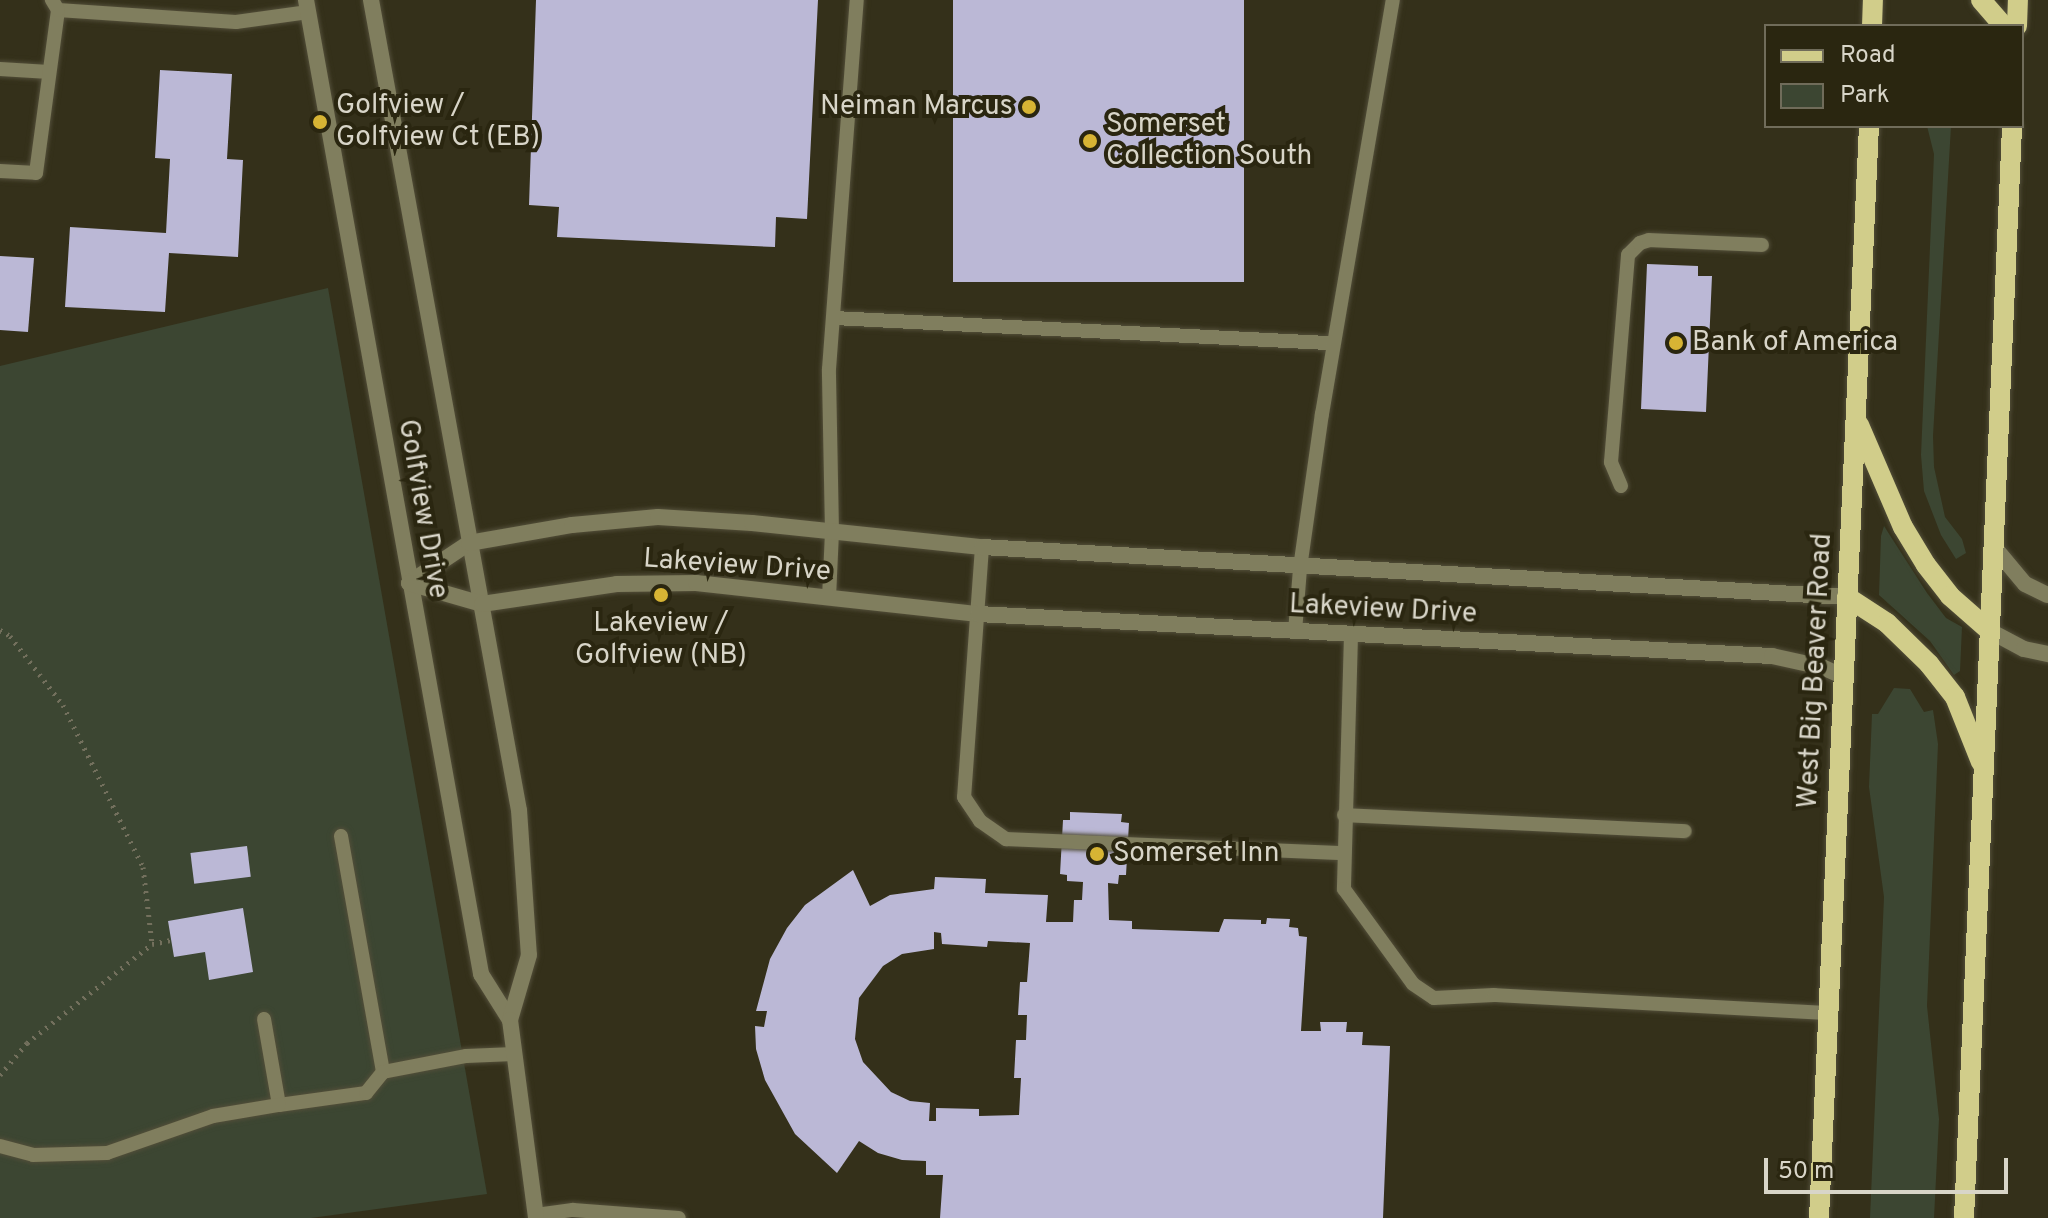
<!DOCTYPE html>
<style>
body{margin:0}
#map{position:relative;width:2048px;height:1218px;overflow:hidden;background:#34301a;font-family:Overpass,sans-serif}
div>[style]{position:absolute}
.green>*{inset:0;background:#3c4632}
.building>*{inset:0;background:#bbb8d6;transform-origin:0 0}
.path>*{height:5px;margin-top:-2.5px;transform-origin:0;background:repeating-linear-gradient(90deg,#73705d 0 2px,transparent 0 8px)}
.roads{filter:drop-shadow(0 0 2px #524e39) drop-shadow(0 0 2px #524e39)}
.lane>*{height:14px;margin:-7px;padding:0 7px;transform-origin:7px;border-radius:7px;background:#807e5e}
.street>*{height:16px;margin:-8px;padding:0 8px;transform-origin:8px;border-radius:8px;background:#807e5e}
.primary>*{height:20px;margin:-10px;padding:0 10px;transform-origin:10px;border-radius:10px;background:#d1cd8a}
.dots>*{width:22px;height:22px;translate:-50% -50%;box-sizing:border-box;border:4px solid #2a2610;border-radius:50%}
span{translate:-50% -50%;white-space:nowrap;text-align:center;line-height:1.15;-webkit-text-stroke:8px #2a2610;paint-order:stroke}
.poi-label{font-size:28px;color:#d8d5c8}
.left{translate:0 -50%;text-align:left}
.right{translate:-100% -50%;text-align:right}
.street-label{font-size:28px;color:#d8d5c8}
.legend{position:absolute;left:1764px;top:24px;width:260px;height:104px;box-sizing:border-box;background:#2a2610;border:2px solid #706c5a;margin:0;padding:10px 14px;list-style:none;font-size:24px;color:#d8d5c8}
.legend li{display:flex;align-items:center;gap:16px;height:40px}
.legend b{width:40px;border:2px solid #706c5a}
.scale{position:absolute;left:1764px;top:1158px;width:244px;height:36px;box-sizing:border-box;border:4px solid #d8d5c8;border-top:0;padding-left:10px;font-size:24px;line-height:28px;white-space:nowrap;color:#d8d5c8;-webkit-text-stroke:6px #2a2610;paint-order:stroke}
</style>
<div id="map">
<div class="green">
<div style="clip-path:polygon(1927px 126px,1951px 126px,1933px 436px,1934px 467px,1945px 517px,1962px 539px,1966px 553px,1956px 559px,1941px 535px,1924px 491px,1921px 455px,1934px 154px)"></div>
<div style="clip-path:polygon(328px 288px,487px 1194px,311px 1218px,0 1218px,0 366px)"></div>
<div style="clip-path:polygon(1884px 526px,1927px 593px,1946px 618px,1962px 627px,1960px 671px,1954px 675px,1930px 641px,1879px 595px,1881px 536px)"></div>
<div style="clip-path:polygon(1894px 688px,1910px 689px,1924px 712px,1933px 710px,1938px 744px,1927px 1006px,1939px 1119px,1934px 1218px,1870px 1218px,1884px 897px,1869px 787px,1872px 714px,1878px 714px)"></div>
</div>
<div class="building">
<div style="clip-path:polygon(536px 0,818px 0,807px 219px,776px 217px,775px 247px,557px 237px,559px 207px,529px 205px)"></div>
<div style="left:953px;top:0;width:291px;height:282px"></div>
<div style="clip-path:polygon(160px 70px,232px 74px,227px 159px,243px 160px,238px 257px,169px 253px,165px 312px,65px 307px,70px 227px,166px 233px,170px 159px,155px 158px)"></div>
<div style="clip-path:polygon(0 256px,34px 258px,28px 332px,0 330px)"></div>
<div style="clip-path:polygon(1647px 264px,1698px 266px,1698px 276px,1712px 276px,1706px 412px,1641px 409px)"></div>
<div style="clip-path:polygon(evenodd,1070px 812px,1122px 814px,1121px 822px,1129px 823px,1126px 875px,1119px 875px,1118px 884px,1108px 883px,1109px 920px,1132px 921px,1132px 929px,1219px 932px,1224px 919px,1261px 920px,1261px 924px,1266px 924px,1267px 918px,1290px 919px,1289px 927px,1298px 928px,1299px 936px,1307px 937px,1301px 1031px,1321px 1031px,1320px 1022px,1347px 1022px,1346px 1032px,1363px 1032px,1362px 1045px,1390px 1046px,1383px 1218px,940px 1218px,943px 1175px,926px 1175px,926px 1161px,902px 1160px,878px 1153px,859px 1141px,837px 1173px,795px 1134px,765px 1080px,756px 1049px,755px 1026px,764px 1027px,767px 1011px,756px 1011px,770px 959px,787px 928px,805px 905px,853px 870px,870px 906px,890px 895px,934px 889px,935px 877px,986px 879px,985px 893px,1048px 895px,1046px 922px,1073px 922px,1074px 900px,1082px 900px,1083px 882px,1067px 881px,1067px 875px,1060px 874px,1063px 820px,1070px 820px,1070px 812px,934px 932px,941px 933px,942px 944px,987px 947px,988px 941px,1030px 943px,1027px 982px,1020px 982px,1018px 1015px,1027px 1015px,1026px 1040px,1016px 1040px,1014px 1078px,1021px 1078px,1019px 1115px,979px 1116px,979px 1109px,936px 1108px,936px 1121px,929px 1121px,930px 1103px,910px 1101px,891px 1092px,863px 1062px,855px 1039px,859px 998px,883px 966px,902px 954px,934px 949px,934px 932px)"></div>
<div style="left:247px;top:846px;width:31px;height:57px;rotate:83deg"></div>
<div style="clip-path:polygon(243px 908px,253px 972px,209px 980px,205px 952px,174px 957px,168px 921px)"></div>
</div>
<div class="path">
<div style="left:0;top:630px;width:12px;rotate:31deg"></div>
<div style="left:10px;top:636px;width:87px;rotate:52.5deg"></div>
<div style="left:63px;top:705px;width:181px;rotate:63.7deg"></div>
<div style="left:143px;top:867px;width:78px;rotate:83.3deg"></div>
<div style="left:152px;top:944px;width:19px;rotate:-12deg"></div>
<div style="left:0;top:1075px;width:42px;rotate:-49.8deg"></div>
<div style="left:27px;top:1043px;width:159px;rotate:-38.4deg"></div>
</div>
<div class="roads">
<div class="lane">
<div style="left:58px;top:10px;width:178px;rotate:3.9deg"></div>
<div style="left:236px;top:22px;width:73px;rotate:-7.9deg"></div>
<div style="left:0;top:69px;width:49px;rotate:3.5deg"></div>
<div style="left:0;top:171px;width:36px;rotate:3deg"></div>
<div style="left:36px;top:173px;width:164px;rotate:-82.3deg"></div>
<div style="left:58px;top:10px;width:12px;rotate:-121deg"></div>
<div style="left:834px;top:318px;width:500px;rotate:2.9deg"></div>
<div style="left:1621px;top:486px;width:26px;rotate:-113deg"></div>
<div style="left:1611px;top:462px;width:208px;rotate:-85.3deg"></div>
<div style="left:1628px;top:255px;width:17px;rotate:-45deg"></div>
<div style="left:1640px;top:243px;width:9px;rotate:-18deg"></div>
<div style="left:1649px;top:240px;width:113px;rotate:2.5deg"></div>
<div style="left:982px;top:547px;width:251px;rotate:94.1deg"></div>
<div style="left:964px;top:797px;width:29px;rotate:56deg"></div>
<div style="left:980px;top:821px;width:32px;rotate:35deg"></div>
<div style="left:1006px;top:839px;width:338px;rotate:2.4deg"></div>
<div style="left:829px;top:598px;width:66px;rotate:-87.4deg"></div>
<div style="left:832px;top:532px;width:163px;rotate:-91.1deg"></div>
<div style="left:829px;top:369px;width:370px;rotate:-85.7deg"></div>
<div style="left:1295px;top:632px;width:64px;rotate:-85.5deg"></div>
<div style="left:1300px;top:568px;width:156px;rotate:-81.9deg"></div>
<div style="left:1322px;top:414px;width:420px;rotate:-80.3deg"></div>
<div style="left:1351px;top:635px;width:254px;rotate:91.6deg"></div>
<div style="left:1344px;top:889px;width:117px;rotate:54deg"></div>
<div style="left:1413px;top:984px;width:25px;rotate:34deg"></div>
<div style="left:1434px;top:998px;width:60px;rotate:-2.9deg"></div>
<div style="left:1494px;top:995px;width:335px;rotate:3.1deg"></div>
<div style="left:1344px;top:815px;width:341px;rotate:2.7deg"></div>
<div style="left:341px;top:836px;width:240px;rotate:79.9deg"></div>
<div style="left:383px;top:1072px;width:85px;rotate:-10.9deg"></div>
<div style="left:466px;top:1056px;width:48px;rotate:-2.4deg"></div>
<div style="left:264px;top:1019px;width:87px;rotate:80.1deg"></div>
<div style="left:279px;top:1105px;width:88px;rotate:-7.9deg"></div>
<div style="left:366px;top:1093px;width:27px;rotate:-51deg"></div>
<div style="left:0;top:1146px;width:34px;rotate:15deg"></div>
<div style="left:33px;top:1155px;width:74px;rotate:-1.5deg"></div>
<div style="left:107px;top:1153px;width:112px;rotate:-19.2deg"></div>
<div style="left:213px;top:1116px;width:67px;rotate:-9.5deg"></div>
<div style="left:536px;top:1215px;width:37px;rotate:-8deg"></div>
<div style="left:573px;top:1210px;width:106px;rotate:4.3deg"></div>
</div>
<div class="street">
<div style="left:306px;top:0;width:990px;rotate:79.81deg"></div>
<div style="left:481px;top:974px;width:54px;rotate:57.8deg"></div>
<div style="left:371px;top:0;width:823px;rotate:79.65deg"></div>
<div style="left:519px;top:810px;width:145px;rotate:86.1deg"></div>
<div style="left:529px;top:955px;width:68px;rotate:106.3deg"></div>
<div style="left:510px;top:1020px;width:200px;rotate:82.5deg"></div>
<div style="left:1994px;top:547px;width:48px;rotate:50deg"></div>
<div style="left:2025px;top:584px;width:25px;rotate:26deg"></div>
<div style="left:409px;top:583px;width:72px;rotate:-33.7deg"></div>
<div style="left:469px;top:543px;width:105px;rotate:-9.9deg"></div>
<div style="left:572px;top:525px;width:86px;rotate:-5.3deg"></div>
<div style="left:658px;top:517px;width:94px;rotate:3.7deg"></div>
<div style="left:752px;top:523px;width:231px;rotate:6deg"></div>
<div style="left:982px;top:547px;width:866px;rotate:3.31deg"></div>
<div style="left:409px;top:583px;width:76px;rotate:16deg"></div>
<div style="left:482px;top:604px;width:136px;rotate:-8.4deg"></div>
<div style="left:617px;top:584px;width:79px;rotate:-0.7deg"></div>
<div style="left:696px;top:583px;width:284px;rotate:6.3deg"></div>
<div style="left:978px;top:614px;width:795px;rotate:3.03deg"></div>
<div style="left:1772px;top:656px;width:51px;rotate:12.4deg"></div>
<div style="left:1822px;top:667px;width:24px;rotate:24deg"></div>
<div style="left:1990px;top:631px;width:38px;rotate:28deg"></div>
<div style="left:2024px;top:649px;width:25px;rotate:12deg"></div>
</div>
<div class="primary">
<div style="left:1981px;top:0;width:35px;rotate:49deg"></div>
<div style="left:1872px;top:26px;width:26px;rotate:-88deg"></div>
<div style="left:2017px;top:26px;width:26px;rotate:-88deg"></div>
<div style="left:1859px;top:425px;width:111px;rotate:66.7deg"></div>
<div style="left:1903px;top:527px;width:44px;rotate:58.8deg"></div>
<div style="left:1926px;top:565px;width:39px;rotate:52deg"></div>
<div style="left:1950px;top:596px;width:53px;rotate:41.2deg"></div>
<div style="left:1847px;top:597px;width:48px;rotate:33deg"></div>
<div style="left:1887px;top:623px;width:59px;rotate:44.3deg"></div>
<div style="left:1929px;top:664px;width:42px;rotate:51.8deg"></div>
<div style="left:1955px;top:697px;width:70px;rotate:68.2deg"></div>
<div style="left:1819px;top:1218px;width:1093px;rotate:-87.38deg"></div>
<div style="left:1964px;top:1218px;width:1093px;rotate:-87.48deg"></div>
</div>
</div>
<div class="dots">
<div style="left:1029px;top:107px;background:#d7b434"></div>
<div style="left:320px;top:122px;background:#d7b434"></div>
<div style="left:1090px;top:141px;background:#d7b434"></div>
<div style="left:1676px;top:343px;background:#d7b434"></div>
<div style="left:661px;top:595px;background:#d7b434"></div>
<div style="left:1097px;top:854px;background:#d7b434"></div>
</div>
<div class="poi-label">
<span class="left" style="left:336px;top:122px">Golfview /<br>Golfview Ct (EB)</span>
<span class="right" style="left:1013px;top:107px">Neiman Marcus</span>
<span class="left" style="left:1106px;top:141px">Somerset<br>Collection South</span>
<span class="left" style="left:1692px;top:343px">Bank of America</span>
<span style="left:661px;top:640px">Lakeview /<br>Golfview (NB)</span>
<span class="left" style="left:1113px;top:854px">Somerset Inn</span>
</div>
<div class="street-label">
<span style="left:422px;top:509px;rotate:80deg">Golfview Drive</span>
<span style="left:737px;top:566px;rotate:4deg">Lakeview Drive</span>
<span style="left:1383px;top:610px;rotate:3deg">Lakeview Drive</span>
<span style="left:1816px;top:671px;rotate:-87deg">West Big Beaver Road</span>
</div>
<ul class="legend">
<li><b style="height:10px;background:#d1cd8a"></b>Road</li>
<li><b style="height:22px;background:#3c4632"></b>Park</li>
</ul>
<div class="scale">50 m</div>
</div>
